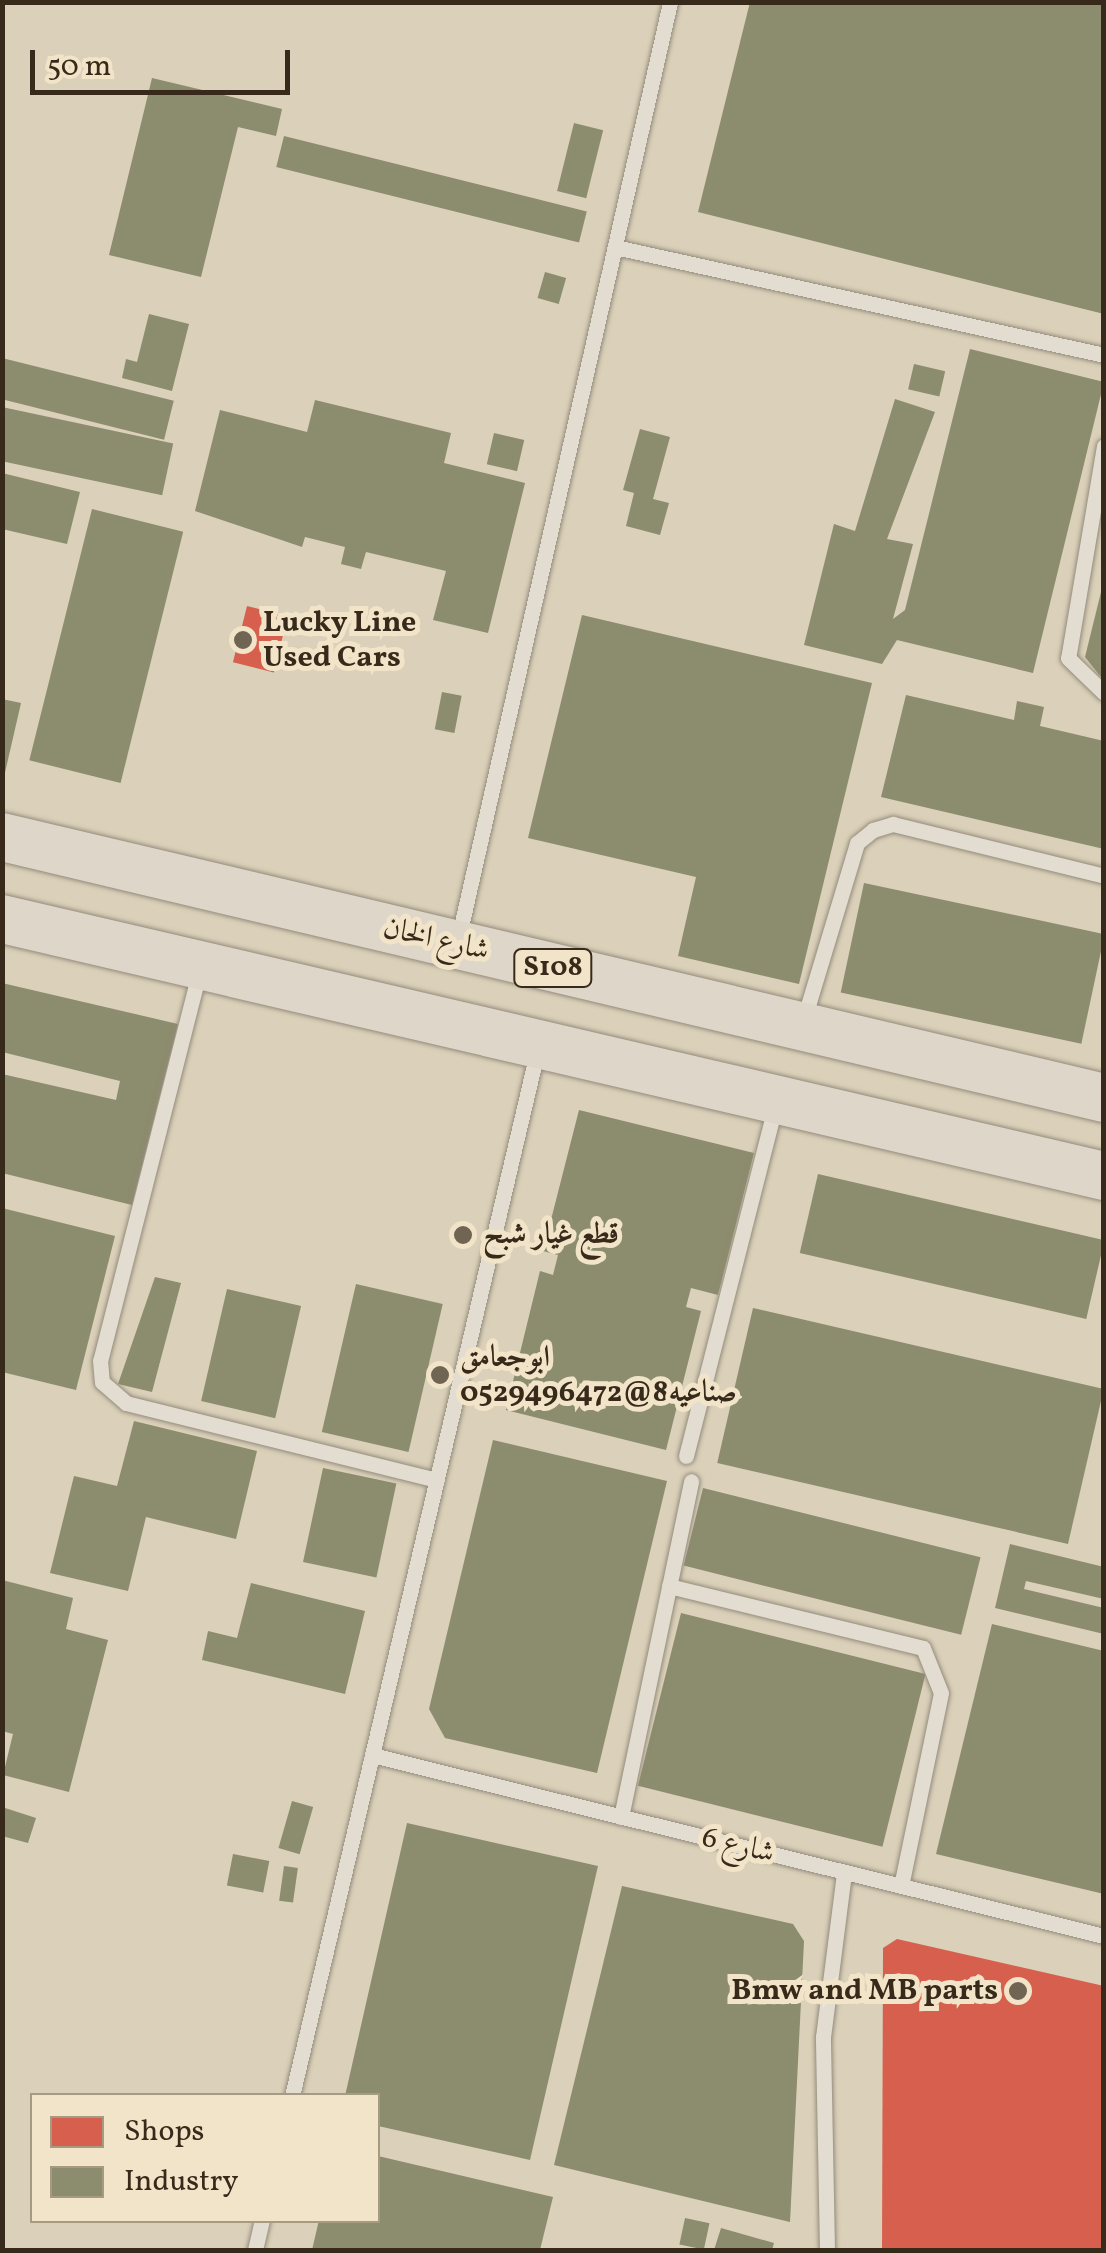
<!DOCTYPE html>
<meta charset="utf-8">
<style>
body{margin:0}
#map{position:relative;width:1106px;height:2253px;overflow:hidden;background:#dbd0b9;font-family:Vollkorn,Amiri,serif}
div>[style]{position:absolute}
.shops>*{inset:0;background:#d6604d;transform-origin:0 0}
.industry>*{inset:0;background:#8c8c6e;transform-origin:0 0}
.roads{filter:drop-shadow(0 0 2px #938b7c) drop-shadow(0 0 2px #938b7c)}
.lane>*{height:15px;margin:-7.5px;padding:0 7.5px;transform-origin:7.5px;border-radius:7.5px;background:#e3ddd1}
.primary>*{height:48px;margin:-24px;padding:0 24px;transform-origin:24px;border-radius:24px;background:#ded7c9}
.dots>*{width:28px;height:28px;translate:-50% -50%;box-sizing:border-box;border:5px solid #f1e4c8;border-radius:50%}
span{translate:-50% -50%;white-space:nowrap;text-align:center;line-height:1.15;-webkit-text-stroke:10px #f1e4c8;paint-order:stroke}
.shield-label span{padding:2px 8px;background:#f1e4c8;border:2px solid;border-radius:8px;-webkit-text-stroke-width:0}
.shield-label{font-size:28px;color:#372a1b;font-weight:700}
.poi-label{font-size:30px;color:#372a1b;font-weight:700}
.left{translate:0 -50%;text-align:left}
.right{translate:-100% -50%;text-align:right}
.street-label{font-size:30px;color:#372a1b}
.frame{position:absolute;inset:0;border:5px solid #372a1b;pointer-events:none}
.legend{position:absolute;left:30px;top:2093px;width:350px;height:130px;box-sizing:border-box;background:#f1e4c8;border:2px solid #a79a83;margin:0;padding:12px 18px;list-style:none;font-size:30px;color:#372a1b}
.legend li{display:flex;align-items:center;gap:20px;height:50px}
.legend b{width:50px;border:2px solid #a79a83}
.scale{position:absolute;left:30px;top:50px;width:260px;height:45px;box-sizing:border-box;border:5px solid #372a1b;border-top:0;padding-left:12px;font-size:30px;line-height:35px;white-space:nowrap;color:#372a1b;-webkit-text-stroke:8px #f1e4c8;paint-order:stroke}
</style>
<div id="map">
<div class="shops">
<div style="left:247px;top:606px;width:42px;height:58px;rotate:14deg"></div>
<div style="clip-path:polygon(897px 1939px,1104px 1986px,1104px 2250px,882px 2250px,883px 1948px)"></div>
</div>
<div class="industry">
<div style="clip-path:polygon(750px 2px,1104px 2px,1104px 314px,698px 212px)"></div>
<div style="clip-path:polygon(152px 78px,282px 109px,276px 136px,238px 127px,201px 277px,109px 255px)"></div>
<div style="left:574px;top:123px;width:30px;height:70px;rotate:14deg"></div>
<div style="left:284px;top:136px;width:312px;height:32px;rotate:14deg"></div>
<div style="left:545px;top:272px;width:22px;height:27px;rotate:16deg"></div>
<div style="clip-path:polygon(149px 314px,189px 324px,172px 391px,122px 378px,126px 359px,137px 362px)"></div>
<div style="clip-path:polygon(970px 349px,1104px 382px,1033px 673px,897px 640px,882px 664px,804px 645px,834px 524px,855px 531px,895px 399px,935px 412px,887px 539px,913px 544px,893px 619px,905px 610px)"></div>
<div style="left:2px;top:358px;width:177px;height:40px;rotate:14deg"></div>
<div style="left:914px;top:364px;width:32px;height:26px;rotate:13deg"></div>
<div style="clip-path:polygon(315px 400px,451px 433px,444px 463px,525px 483px,488px 633px,433px 620px,446px 571px,366px 552px,361px 569px,341px 564px,345px 547px,305px 537px,302px 547px,195px 511px,220px 410px,307px 432px)"></div>
<div style="left:2px;top:407px;width:175px;height:53px;rotate:12deg"></div>
<div style="clip-path:polygon(640px 429px,670px 437px,653px 499px,669px 503px,660px 535px,626px 526px,634px 493px,623px 490px)"></div>
<div style="left:494px;top:433px;width:31px;height:32px;rotate:13deg"></div>
<div style="clip-path:polygon(2px 473px,80px 492px,67px 544px,2px 529px)"></div>
<div style="left:92px;top:509px;width:94px;height:259px;rotate:14deg"></div>
<div style="clip-path:polygon(1102px 588px,1104px 588px,1104px 681px,1085px 657px)"></div>
<div style="clip-path:polygon(582px 615px,872px 683px,799px 984px,678px 956px,696px 877px,528px 838px)"></div>
<div style="left:442px;top:692px;width:20px;height:38px;rotate:11deg"></div>
<div style="clip-path:polygon(906px 695px,1014px 720px,1017px 701px,1044px 707px,1040px 726px,1104px 741px,1104px 849px,881px 797px)"></div>
<div style="clip-path:polygon(2px 699px,21px 703px,4px 777px,2px 777px)"></div>
<div style="left:864px;top:883px;width:246px;height:112px;rotate:12deg"></div>
<div style="clip-path:polygon(2px 983px,178px 1024px,132px 1205px,2px 1173px,2px 1074px,116px 1100px,120px 1081px,2px 1052px)"></div>
<div style="clip-path:polygon(579px 1110px,754px 1153px,718px 1295px,691px 1288px,686px 1307px,701px 1311px,666px 1450px,506px 1410px,540px 1271px,553px 1275px,558px 1255px,543px 1251px)"></div>
<div style="left:818px;top:1174px;width:294px;height:81px;rotate:13deg"></div>
<div style="clip-path:polygon(2px 1208px,115px 1236px,76px 1390px,2px 1372px)"></div>
<div style="clip-path:polygon(155px 1277px,181px 1283px,152px 1392px,118px 1384px)"></div>
<div style="left:356px;top:1284px;width:89px;height:152px;rotate:13deg"></div>
<div style="left:227px;top:1289px;width:76px;height:115px;rotate:13deg"></div>
<div style="left:753px;top:1308px;width:360px;height:159px;rotate:13deg"></div>
<div style="clip-path:polygon(134px 1421px,257px 1451px,236px 1539px,146px 1517px,128px 1591px,50px 1573px,74px 1476px,117px 1486px)"></div>
<div style="clip-path:polygon(493px 1440px,667px 1481px,597px 1773px,445px 1738px,429px 1709px)"></div>
<div style="left:323px;top:1468px;width:75px;height:96px;rotate:12deg"></div>
<div style="left:703px;top:1488px;width:286px;height:80px;rotate:14deg"></div>
<div style="clip-path:polygon(1010px 1544px,1104px 1567px,1104px 1599px,1026px 1581px,1024px 1589px,1104px 1608px,1104px 1634px,995px 1608px)"></div>
<div style="clip-path:polygon(2px 1580px,73px 1598px,66px 1629px,108px 1640px,69px 1792px,3px 1775px,13px 1734px,2px 1731px)"></div>
<div style="clip-path:polygon(251px 1583px,365px 1611px,345px 1694px,202px 1660px,208px 1631px,237px 1638px)"></div>
<div style="left:681px;top:1613px;width:252px;height:178px;rotate:14deg"></div>
<div style="clip-path:polygon(992px 1624px,1104px 1651px,1104px 1894px,936px 1854px)"></div>
<div style="left:292px;top:1801px;width:22px;height:49px;rotate:16deg"></div>
<div style="clip-path:polygon(2px 1807px,36px 1818px,28px 1843px,2px 1836px)"></div>
<div style="clip-path:polygon(407px 1823px,598px 1866px,530px 2160px,378px 2126px,378px 2096px,345px 2096px)"></div>
<div style="left:233px;top:1854px;width:37px;height:32px;rotate:11deg"></div>
<div style="left:284px;top:1866px;width:14px;height:35px;rotate:8deg"></div>
<div style="clip-path:polygon(622px 1886px,793px 1924px,804px 1941px,790px 2222px,554px 2165px)"></div>
<div style="clip-path:polygon(378px 2156px,553px 2197px,540px 2250px,312px 2250px,319px 2220px,378px 2220px)"></div>
<div style="left:685px;top:2218px;width:25px;height:27px;rotate:12deg"></div>
<div style="clip-path:polygon(721px 2228px,774px 2243px,772px 2250px,714px 2250px)"></div>
</div>
<div class="roads">
<div class="lane">
<div style="left:615px;top:247px;width:501px;rotate:12.45deg"></div>
<div style="left:1104px;top:446px;width:215px;rotate:99.6deg"></div>
<div style="left:1068px;top:658px;width:50px;rotate:44.2deg"></div>
<div style="left:458px;top:940px;width:962px;rotate:-77.26deg"></div>
<div style="left:200px;top:969px;width:404px;rotate:104.3deg"></div>
<div style="left:100px;top:1360px;width:22px;rotate:85deg"></div>
<div style="left:102px;top:1382px;width:32px;rotate:41deg"></div>
<div style="left:126px;top:1403px;width:320px;rotate:13.9deg"></div>
<div style="left:803px;top:1022px;width:187px;rotate:-73.2deg"></div>
<div style="left:857px;top:843px;width:21px;rotate:-39deg"></div>
<div style="left:873px;top:830px;width:21px;rotate:-17deg"></div>
<div style="left:893px;top:824px;width:217px;rotate:13.8deg"></div>
<div style="left:686px;top:1456px;width:361px;rotate:-75.7deg"></div>
<div style="left:669px;top:1586px;width:261px;rotate:13.7deg"></div>
<div style="left:923px;top:1648px;width:48px;rotate:68.2deg"></div>
<div style="left:941px;top:1693px;width:197px;rotate:101.7deg"></div>
<div style="left:372px;top:1755px;width:754px;rotate:13.89deg"></div>
<div style="left:621px;top:1817px;width:343px;rotate:-78.2deg"></div>
<div style="left:292px;top:2096px;width:1076px;rotate:-76.79deg"></div>
<div style="left:255px;top:2250px;width:31px;rotate:-77deg"></div>
<div style="left:827px;top:2250px;width:213px;rotate:-91.1deg"></div>
<div style="left:823px;top:2037px;width:166px;rotate:-82.7deg"></div>
</div>
<div class="primary">
<div style="left:2px;top:837px;width:1132px;rotate:13.32deg"></div>
<div style="left:2px;top:919px;width:1132px;rotate:13.13deg"></div>
</div>
</div>
<div class="dots">
<div style="left:243px;top:640px;background:#706452"></div>
<div style="left:463px;top:1235px;background:#706452"></div>
<div style="left:440px;top:1375px;background:#706452"></div>
<div style="left:1018px;top:1991px;background:#706452"></div>
</div>
<div class="shield-label">
<span style="left:553px;top:968px">S108</span>
</div>
<div class="poi-label">
<span class="left" style="left:263px;top:640px">Lucky Line<br>Used Cars</span>
<span class="left" style="left:483px;top:1235px">قطع غيار شبح</span>
<span class="left" style="left:460px;top:1375px">ابوجعامق<br>صناعيه8@0529496472</span>
<span class="right" style="left:998px;top:1991px">Bmw and MB parts</span>
</div>
<div class="street-label">
<span style="left:436px;top:940px;rotate:13deg">شارع الخان</span>
<span style="left:738px;top:1846px;rotate:14deg">شارع 6</span>
</div>
<div class="frame"></div>
<ul class="legend">
<li><b style="height:28px;background:#d6604d"></b>Shops</li>
<li><b style="height:28px;background:#8c8c6e"></b>Industry</li>
</ul>
<div class="scale">50 m</div>
</div>
